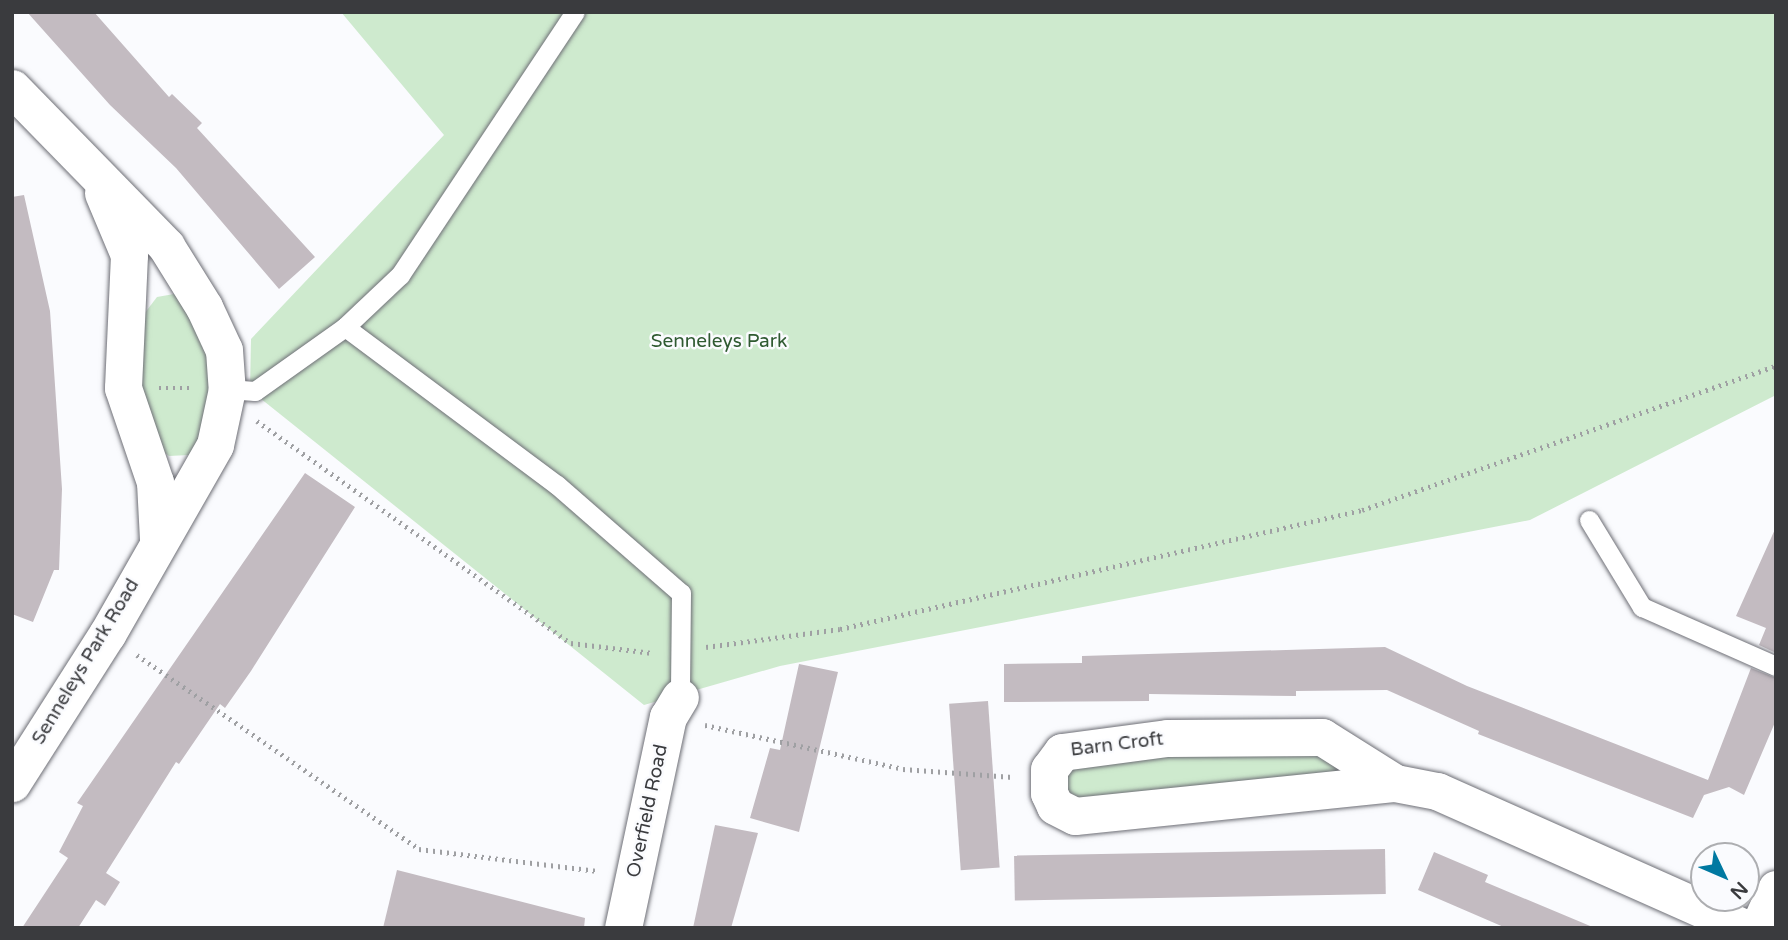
<!DOCTYPE html>
<style>
body{margin:0}
#map{position:relative;width:1788px;height:940px;overflow:hidden;background:#fafbfe;font-family:"Varela Round",sans-serif}
div>[style]{position:absolute}
.green>*{inset:0;background:#ceeace}
.building>*{inset:0;background:#c3bbc1;transform-origin:0 0}
.path>*{height:4.5px;margin-top:-2.25px;transform-origin:0;background:repeating-linear-gradient(90deg,#9fa0a3 0 2px,transparent 0 7px)}
.roads{filter:drop-shadow(0 0 2px #6e6f76) drop-shadow(0 0 2px #6e6f76)}
.lane>*{height:19px;margin:-9.5px;padding:0 9.5px;transform-origin:9.5px;border-radius:9.5px;background:#fff}
.street>*{height:37px;margin:-18.5px;padding:0 18.5px;transform-origin:18.5px;border-radius:18.5px;background:#fff}
span{translate:-50% -50%;white-space:nowrap;text-align:center;line-height:1.15;-webkit-text-stroke:5px #fafbfe;paint-order:stroke}
.park-label{font-size:19px;color:#2f5a31}
.street-label{font-size:19px;color:#3a3b3e}
.frame{position:absolute;inset:0;border:14px solid #3a3b3e;pointer-events:none}
.north{position:absolute;left:1690px;top:842px;width:70px;height:70px;box-sizing:border-box;background:#fafbfe;border:2px solid #adaeb1;border-radius:50%;rotate:134deg;font-size:19px;font-weight:700;line-height:28px;text-align:center;color:#3a3b3e}
.north::after{content:'';display:block;margin:auto;width:24px;height:32px;background:#0079a1;clip-path:polygon(50% 0,100% 100%,50% 72%,0 100%)}
</style>
<div id="map">
<div class="green">
<div style="clip-path:polygon(341px 12px,1776px 12px,1776px 395px,1530px 520px,780px 666px,644px 705px,250px 390px,251px 339px,444px 135px)"></div>
<div style="clip-path:polygon(174px 294px,191px 307px,213px 350px,220px 404px,189px 455px,169px 456px,151px 442px,139px 371px,141px 318px,157px 297px)"></div>
<div style="clip-path:polygon(1318px 745px,1378px 781px,1059px 801px,1067px 754px)"></div>
</div>
<div class="building">
<div style="clip-path:polygon(27px 12px,94px 12px,169px 97px,172px 94px,202px 123px,197px 128px,315px 257px,279px 289px,176px 168px,110px 105px)"></div>
<div style="clip-path:polygon(24px 195px,50px 311px,62px 489px,59px 570px,54px 570px,33px 622px,12px 614px,12px 197px)"></div>
<div style="clip-path:polygon(305px 473px,355px 507px,251px 671px,225px 708px,220px 704px,179px 764px,176px 762px,106px 873px,120px 882px,105px 906px,96px 900px,78px 928px,22px 928px,68px 858px,59px 852px,83px 806px,77px 803px)"></div>
<div style="clip-path:polygon(1776px 527px,1776px 653px,1759px 645px,1766px 628px,1736px 616px)"></div>
<div style="clip-path:polygon(1385px 647px,1467px 686px,1708px 780px,1751px 668px,1776px 678px,1776px 720px,1744px 795px,1729px 787px,1704px 795px,1693px 818px,1478px 734px,1479px 731px,1387px 690px,1296px 691px,1296px 696px,1149px 694px,1149px 701px,1004px 702px,1004px 664px,1082px 663px,1082px 656px)"></div>
<div style="clip-path:polygon(799px 664px,838px 672px,799px 832px,750px 818px,770px 748px,780px 750px)"></div>
<div style="left:988px;top:701px;width:167px;height:39px;rotate:86deg"></div>
<div style="clip-path:polygon(715px 825px,758px 833px,731px 928px,693px 928px)"></div>
<div style="left:1385px;top:849px;width:45px;height:371px;rotate:89deg"></div>
<div style="clip-path:polygon(1434px 852px,1488px 875px,1485px 882px,1595px 928px,1506px 928px,1418px 890px)"></div>
<div style="clip-path:polygon(397px 870px,585px 918px,584px 928px,383px 928px)"></div>
</div>
<div class="path">
<div style="left:159px;top:388px;width:33px"></div>
<div style="left:257px;top:421px;width:385px;rotate:35.3deg"></div>
<div style="left:571px;top:643px;width:82px;rotate:7deg"></div>
<div style="left:706px;top:647px;width:135px;rotate:-7.7deg"></div>
<div style="left:840px;top:629px;width:535px;rotate:-12.84deg"></div>
<div style="left:1362px;top:510px;width:438px;rotate:-19.2deg"></div>
<div style="left:137px;top:655px;width:342px;rotate:34.5deg"></div>
<div style="left:419px;top:849px;width:180px;rotate:7deg"></div>
<div style="left:705px;top:725px;width:203px;rotate:12.5deg"></div>
<div style="left:903px;top:769px;width:110px;rotate:4.2deg"></div>
</div>
<div class="roads">
<div class="lane">
<div style="left:345px;top:327px;width:76px;rotate:-43.4deg"></div>
<div style="left:400px;top:275px;width:316px;rotate:-56.4deg"></div>
<div style="left:227px;top:389px;width:28px;rotate:4deg"></div>
<div style="left:255px;top:391px;width:110px;rotate:-35.4deg"></div>
<div style="left:345px;top:327px;width:264px;rotate:36.7deg"></div>
<div style="left:557px;top:485px;width:164px;rotate:41.1deg"></div>
<div style="left:681px;top:593px;width:104px;rotate:90.6deg"></div>
<div style="left:1589px;top:520px;width:102px;rotate:58.7deg"></div>
<div style="left:1642px;top:607px;width:146px;rotate:23.8deg"></div>
</div>
<div class="street">
<div style="left:12px;top:88px;width:221px;rotate:45.7deg"></div>
<div style="left:166px;top:246px;width:72px;rotate:58.1deg"></div>
<div style="left:204px;top:307px;width:47px;rotate:65.1deg"></div>
<div style="left:224px;top:350px;width:39px;rotate:86deg"></div>
<div style="left:227px;top:389px;width:57px;rotate:102.1deg"></div>
<div style="left:215px;top:445px;width:218px;rotate:119.7deg"></div>
<div style="left:107px;top:634px;width:177px;rotate:122.5deg"></div>
<div style="left:103px;top:193px;width:67px;rotate:67.2deg"></div>
<div style="left:129px;top:255px;width:133px;rotate:92.6deg"></div>
<div style="left:123px;top:388px;width:99px;rotate:71.2deg"></div>
<div style="left:155px;top:482px;width:57px;rotate:87deg"></div>
<div style="left:1395px;top:783px;width:86px;rotate:-147.8deg"></div>
<div style="left:1322px;top:737px;width:155px;rotate:179.6deg"></div>
<div style="left:1167px;top:738px;width:106px;rotate:172.4deg"></div>
<div style="left:1062px;top:752px;width:21px;rotate:127deg"></div>
<div style="left:1049px;top:769px;width:24px;rotate:90deg"></div>
<div style="left:1049px;top:793px;width:14px;rotate:65deg"></div>
<div style="left:1055px;top:806px;width:22px;rotate:27deg"></div>
<div style="left:1075px;top:816px;width:322px;rotate:-5.9deg"></div>
<div style="left:1395px;top:783px;width:43px;rotate:10.8deg"></div>
<div style="left:1437px;top:791px;width:336px;rotate:24deg"></div>
<div style="left:623px;top:928px;width:216px;rotate:-78deg"></div>
<div style="left:668px;top:717px;width:23px;rotate:-59deg"></div>
<div style="left:1758px;top:928px;width:43px;rotate:-65.2deg"></div>
</div>
</div>
<div class="park-label">
<span style="left:719px;top:342px">Senneleys Park</span>
</div>
<div class="street-label">
<span style="left:86px;top:662px;rotate:-59deg">Senneleys Park Road</span>
<span style="left:1117px;top:745px;rotate:-7deg">Barn Croft</span>
<span style="left:648px;top:811px;rotate:-78deg">Overfield Road</span>
</div>
<div class="frame"></div>
<div class="north">N</div>
</div>
